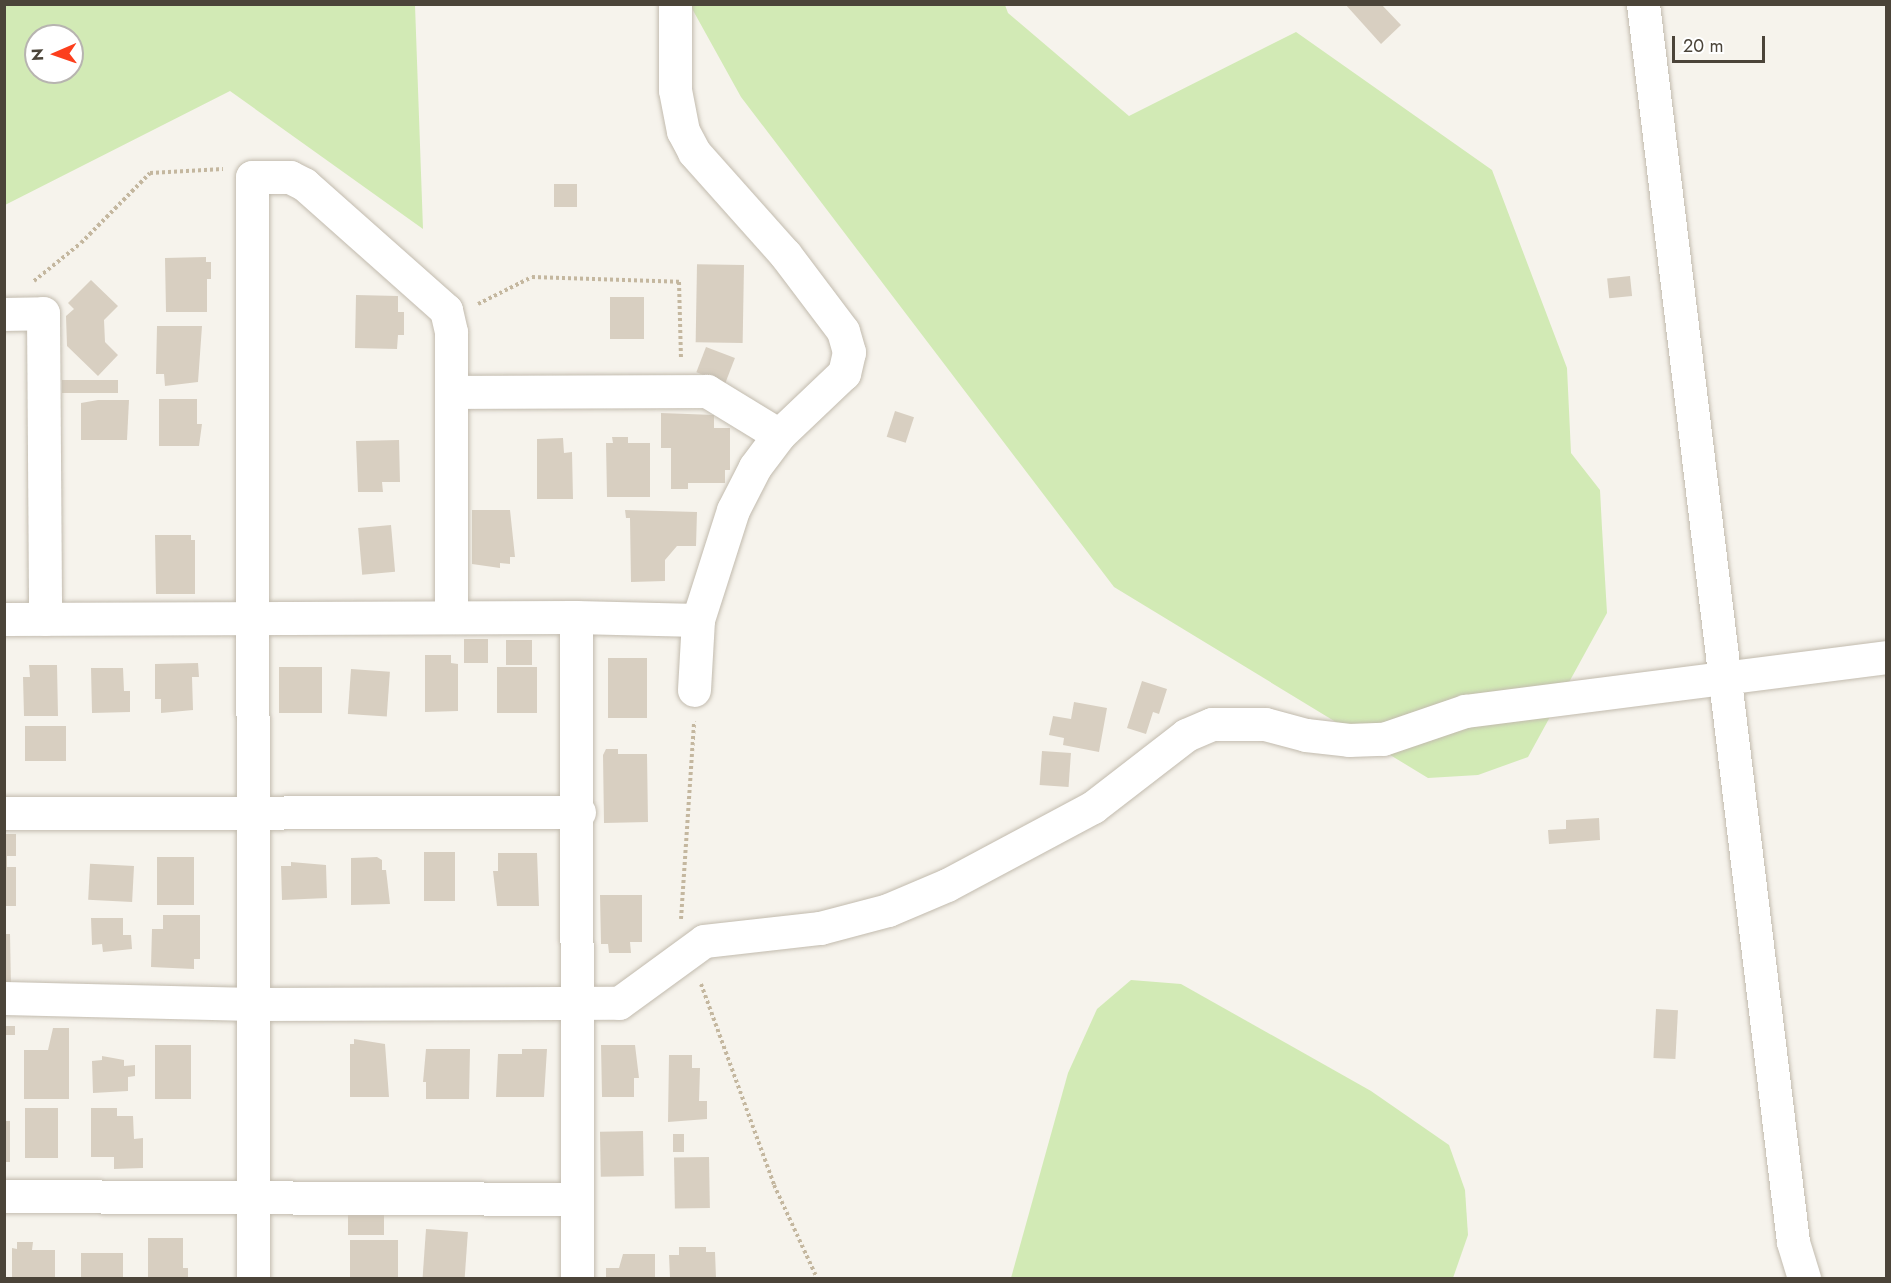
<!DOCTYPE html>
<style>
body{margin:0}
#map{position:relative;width:1891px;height:1283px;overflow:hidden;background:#f6f3ec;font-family:Jost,sans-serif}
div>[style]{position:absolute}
.green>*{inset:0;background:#d2eab5}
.building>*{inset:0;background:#d8cfc1;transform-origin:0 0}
.path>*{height:4px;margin-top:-2px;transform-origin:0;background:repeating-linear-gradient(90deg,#c4b79f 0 3px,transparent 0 6px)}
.roads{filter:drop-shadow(0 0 2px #c2bbae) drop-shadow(0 0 2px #c2bbae)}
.street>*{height:33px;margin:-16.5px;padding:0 16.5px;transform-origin:16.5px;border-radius:16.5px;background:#fff}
span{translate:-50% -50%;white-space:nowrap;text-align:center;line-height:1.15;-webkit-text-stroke:6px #fff;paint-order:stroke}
.frame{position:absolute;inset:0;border:6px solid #4b4439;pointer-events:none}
.north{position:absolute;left:24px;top:24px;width:60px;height:60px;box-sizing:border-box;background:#fff;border:2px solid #b7b4b0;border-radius:50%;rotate:268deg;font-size:16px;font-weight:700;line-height:24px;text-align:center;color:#4b4439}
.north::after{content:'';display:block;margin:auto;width:21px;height:27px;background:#fc3f1d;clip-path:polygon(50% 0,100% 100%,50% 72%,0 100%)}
.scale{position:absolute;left:1672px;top:36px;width:93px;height:27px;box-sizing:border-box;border:3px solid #4b4439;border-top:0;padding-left:8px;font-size:18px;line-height:21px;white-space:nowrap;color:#4b4439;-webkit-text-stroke:4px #fff;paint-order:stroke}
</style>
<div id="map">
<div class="green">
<div style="clip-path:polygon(evenodd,5px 4px,415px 5px,423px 229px,230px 91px,5px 205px,5px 4px,36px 36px,72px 36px,72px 72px,36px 72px,36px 36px)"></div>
<div style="clip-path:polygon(690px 5px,1005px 5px,1008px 13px,1129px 116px,1296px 32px,1492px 170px,1567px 368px,1571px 453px,1600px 490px,1602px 528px,1607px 613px,1528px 757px,1478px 775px,1428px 778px,1114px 587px,741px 97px)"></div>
<div style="clip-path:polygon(1131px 980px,1181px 984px,1371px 1091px,1449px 1145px,1465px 1190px,1468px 1235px,1453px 1278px,1011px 1278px,1068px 1073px,1097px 1009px)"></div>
</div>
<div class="building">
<div style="clip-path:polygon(1345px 4px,1381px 4px,1401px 25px,1381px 44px)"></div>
<div style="left:554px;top:184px;width:23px;height:23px"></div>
<div style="clip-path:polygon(206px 257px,206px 262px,211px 262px,211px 279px,207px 279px,207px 312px,166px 312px,165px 258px)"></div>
<div style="left:744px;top:265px;width:78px;height:47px;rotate:91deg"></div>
<div style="left:1630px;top:276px;width:20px;height:23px;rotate:84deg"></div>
<div style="clip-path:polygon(91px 280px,118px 306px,104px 320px,105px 342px,118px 355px,98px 376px,67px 346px,66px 316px,74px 309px,68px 303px)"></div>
<div style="clip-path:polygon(356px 295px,398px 296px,398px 312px,404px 312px,404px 335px,398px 335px,397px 349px,355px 348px)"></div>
<div style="left:610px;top:297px;width:34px;height:42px"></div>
<div style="clip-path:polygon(157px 326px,202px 326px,198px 382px,165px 386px,164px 374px,156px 374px)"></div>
<div style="left:706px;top:347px;width:31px;height:27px;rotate:21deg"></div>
<div style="left:118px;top:380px;width:13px;height:56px;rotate:90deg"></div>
<div style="clip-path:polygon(159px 399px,197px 399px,197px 424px,202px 424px,199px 446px,159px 446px)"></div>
<div style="clip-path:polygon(98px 400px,129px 400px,127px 440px,81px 440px,81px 403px)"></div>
<div style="left:895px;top:411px;width:20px;height:27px;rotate:18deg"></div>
<div style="clip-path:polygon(661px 413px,714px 415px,714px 428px,730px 428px,730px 470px,725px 470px,725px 483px,688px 483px,688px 489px,671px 489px,671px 448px,661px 448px)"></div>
<div style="clip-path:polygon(612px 437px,628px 437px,628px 443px,650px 443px,650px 497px,607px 497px,606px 443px,613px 443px)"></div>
<div style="clip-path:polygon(563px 438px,564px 453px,572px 452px,573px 499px,537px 499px,537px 439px)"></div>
<div style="clip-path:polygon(399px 440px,400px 482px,382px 482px,383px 492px,358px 492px,356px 441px)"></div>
<div style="clip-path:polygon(472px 510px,510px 510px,515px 557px,510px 557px,510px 564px,500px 563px,500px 568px,472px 564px)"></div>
<div style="clip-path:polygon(625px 510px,697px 512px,696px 546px,677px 546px,665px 560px,665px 581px,631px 582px,630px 518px,626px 518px)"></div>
<div style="left:391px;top:525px;width:47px;height:33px;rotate:85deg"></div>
<div style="clip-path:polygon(155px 535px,191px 535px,191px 540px,195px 540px,195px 594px,156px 594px)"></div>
<div style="left:464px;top:639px;width:24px;height:24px"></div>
<div style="left:506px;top:640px;width:26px;height:25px"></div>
<div style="clip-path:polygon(425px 655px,451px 655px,451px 663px,458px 664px,458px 711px,425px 712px)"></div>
<div style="left:608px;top:658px;width:39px;height:60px"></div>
<div style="clip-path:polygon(198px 663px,199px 677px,192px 677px,193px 710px,161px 713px,161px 699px,155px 699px,155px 664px)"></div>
<div style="clip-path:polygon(29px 665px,57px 665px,58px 716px,24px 716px,23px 677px,30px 677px)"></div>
<div style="left:279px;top:667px;width:43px;height:46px"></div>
<div style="left:497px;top:667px;width:40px;height:46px"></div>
<div style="clip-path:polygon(91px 668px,123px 668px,124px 691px,130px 691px,130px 712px,92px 713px)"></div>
<div style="left:351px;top:669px;width:39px;height:45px;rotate:4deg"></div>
<div style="clip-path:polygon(1142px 681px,1167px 689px,1159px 714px,1153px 712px,1146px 734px,1127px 728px)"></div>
<div style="clip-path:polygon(1074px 702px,1107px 708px,1099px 752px,1063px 745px,1064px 738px,1049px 735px,1053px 716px,1071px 719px)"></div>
<div style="left:25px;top:726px;width:41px;height:35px"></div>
<div style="clip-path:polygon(606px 749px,618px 749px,618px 754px,647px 754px,648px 822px,604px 823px,603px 755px)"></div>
<div style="left:1042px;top:751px;width:29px;height:34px;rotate:4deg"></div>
<div style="clip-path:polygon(1599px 818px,1600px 840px,1549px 844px,1548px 830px,1566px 829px,1566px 820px)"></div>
<div style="clip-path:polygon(4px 834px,16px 834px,16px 856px,7px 856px,7px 867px,16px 867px,16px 906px,4px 906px)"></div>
<div style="left:424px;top:852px;width:31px;height:49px"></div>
<div style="clip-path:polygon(498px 853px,537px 853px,539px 906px,497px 906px,493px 871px,498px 871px)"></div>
<div style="left:157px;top:857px;width:37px;height:48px"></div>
<div style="clip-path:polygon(377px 857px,382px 860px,382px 870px,386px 870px,390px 904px,351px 905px,351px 858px)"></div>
<div style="clip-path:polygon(291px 862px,326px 865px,327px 898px,282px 900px,281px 866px,291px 866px)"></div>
<div style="left:134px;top:866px;width:36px;height:44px;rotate:93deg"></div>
<div style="clip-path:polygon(600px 895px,642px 895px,642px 942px,630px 942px,631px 953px,609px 953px,608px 944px,601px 944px)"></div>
<div style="clip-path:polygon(163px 915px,200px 915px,200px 959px,194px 959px,194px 969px,151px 967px,152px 929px,163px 929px)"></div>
<div style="clip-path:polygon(91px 918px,123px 918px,123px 935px,131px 935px,132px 949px,103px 952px,102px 944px,92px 945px)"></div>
<div style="clip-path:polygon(4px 934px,10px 934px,11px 990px,4px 990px)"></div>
<div style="left:1656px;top:1009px;width:22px;height:49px;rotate:3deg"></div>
<div style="left:5px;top:1026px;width:10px;height:9px"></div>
<div style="clip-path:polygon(53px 1028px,69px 1028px,69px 1099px,24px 1099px,24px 1050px,48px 1050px)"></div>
<div style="clip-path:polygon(354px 1039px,385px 1044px,389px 1097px,350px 1097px,350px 1044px,354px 1044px)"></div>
<div style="left:155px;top:1045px;width:36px;height:54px"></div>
<div style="clip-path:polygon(601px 1045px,635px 1045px,639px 1078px,634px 1078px,634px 1097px,602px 1097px)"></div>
<div style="clip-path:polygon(426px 1049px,470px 1049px,469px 1099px,426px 1099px,426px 1082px,423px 1082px)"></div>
<div style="clip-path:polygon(522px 1049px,547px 1049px,544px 1097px,496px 1097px,498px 1054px,522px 1054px)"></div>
<div style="clip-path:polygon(669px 1055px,692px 1055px,692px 1068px,700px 1068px,699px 1101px,707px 1101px,707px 1119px,668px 1122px)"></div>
<div style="clip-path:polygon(102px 1056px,124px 1060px,124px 1066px,135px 1065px,135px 1076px,128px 1077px,128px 1091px,93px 1093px,92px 1061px,102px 1060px)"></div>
<div style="left:25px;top:1108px;width:33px;height:50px"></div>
<div style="clip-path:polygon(91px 1108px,117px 1108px,117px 1116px,133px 1116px,134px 1139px,143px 1138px,143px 1168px,114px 1169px,114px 1157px,91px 1157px)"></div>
<div style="left:4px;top:1121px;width:6px;height:41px"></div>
<div style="left:643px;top:1131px;width:45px;height:43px;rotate:89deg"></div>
<div style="left:673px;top:1134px;width:11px;height:18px"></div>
<div style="left:709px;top:1157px;width:51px;height:35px;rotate:89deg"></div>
<div style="left:348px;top:1215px;width:36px;height:20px"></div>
<div style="left:426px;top:1229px;width:42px;height:49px;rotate:4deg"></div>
<div style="clip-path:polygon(148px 1238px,183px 1238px,183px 1268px,188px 1268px,188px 1278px,148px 1278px)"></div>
<div style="left:350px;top:1240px;width:48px;height:38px"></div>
<div style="clip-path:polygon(17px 1242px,33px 1242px,32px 1250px,55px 1250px,55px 1278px,12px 1278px,12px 1248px,17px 1249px)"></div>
<div style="clip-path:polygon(679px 1247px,706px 1247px,706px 1252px,715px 1252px,716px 1278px,670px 1278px,669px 1255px,679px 1255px)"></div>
<div style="left:81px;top:1253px;width:42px;height:25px"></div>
<div style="clip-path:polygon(623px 1254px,655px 1254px,655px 1278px,606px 1278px,606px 1268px,619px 1268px)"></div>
</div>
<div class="path">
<div style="left:34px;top:281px;width:60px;rotate:-39deg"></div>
<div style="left:81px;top:243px;width:98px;rotate:-45.4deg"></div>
<div style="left:150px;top:173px;width:73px;rotate:-3.1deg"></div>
<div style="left:478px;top:304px;width:60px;rotate:-26.6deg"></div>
<div style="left:532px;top:277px;width:147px;rotate:1.9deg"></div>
<div style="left:679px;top:282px;width:78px;rotate:88.5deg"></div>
<div style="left:681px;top:919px;width:198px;rotate:-86.2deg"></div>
<div style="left:701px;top:984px;width:214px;rotate:70deg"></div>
<div style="left:774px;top:1185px;width:102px;rotate:65.2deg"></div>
</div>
<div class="roads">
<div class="street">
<div style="left:675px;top:4px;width:86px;rotate:90deg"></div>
<div style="left:675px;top:90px;width:42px;rotate:79deg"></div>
<div style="left:683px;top:131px;width:24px;rotate:62deg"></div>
<div style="left:694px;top:152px;width:137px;rotate:48.3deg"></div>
<div style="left:785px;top:254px;width:96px;rotate:53deg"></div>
<div style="left:843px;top:331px;width:22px;rotate:74deg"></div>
<div style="left:849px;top:352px;width:22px;rotate:103deg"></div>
<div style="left:844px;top:373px;width:90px;rotate:136.4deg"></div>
<div style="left:779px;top:435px;width:40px;rotate:127deg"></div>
<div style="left:755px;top:467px;width:48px;rotate:117.1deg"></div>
<div style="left:733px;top:510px;width:115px;rotate:107.7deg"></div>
<div style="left:698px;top:620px;width:70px;rotate:93.3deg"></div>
<div style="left:1643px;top:4px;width:1247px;rotate:83.09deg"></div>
<div style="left:1793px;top:1242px;width:38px;rotate:73deg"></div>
<div style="left:4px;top:314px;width:39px;rotate:-1deg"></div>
<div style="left:43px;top:313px;width:306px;rotate:89.6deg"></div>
<div style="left:451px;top:392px;width:256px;rotate:-0.2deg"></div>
<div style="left:707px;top:391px;width:84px;rotate:31.4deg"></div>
<div style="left:576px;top:617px;width:122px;rotate:1.4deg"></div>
<div style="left:4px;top:619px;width:572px;rotate:-0.2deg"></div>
<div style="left:576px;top:617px;width:661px;rotate:89.91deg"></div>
<div style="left:4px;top:813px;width:575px;rotate:-0.1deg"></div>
<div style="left:4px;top:998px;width:249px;rotate:1.4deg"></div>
<div style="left:253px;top:1004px;width:366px;rotate:-0.2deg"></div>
<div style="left:619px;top:1003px;width:105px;rotate:-36.1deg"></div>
<div style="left:704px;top:941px;width:117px;rotate:-6.4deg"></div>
<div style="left:820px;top:928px;width:70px;rotate:-14.8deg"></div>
<div style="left:888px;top:910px;width:64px;rotate:-23deg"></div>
<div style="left:947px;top:885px;width:166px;rotate:-28.1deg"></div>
<div style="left:1093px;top:807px;width:118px;rotate:-37.7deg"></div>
<div style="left:1186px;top:735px;width:28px;rotate:-23deg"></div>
<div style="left:1212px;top:724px;width:53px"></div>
<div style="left:1265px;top:724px;width:42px;rotate:15deg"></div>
<div style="left:1306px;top:735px;width:43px;rotate:6.6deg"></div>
<div style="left:1349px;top:740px;width:34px;rotate:-2deg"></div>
<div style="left:1383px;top:739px;width:87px;rotate:-18.9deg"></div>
<div style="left:1465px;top:711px;width:424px;rotate:-7.3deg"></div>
<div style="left:4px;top:1196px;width:573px;rotate:0.3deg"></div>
<div style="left:253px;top:1278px;width:1101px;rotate:-90.05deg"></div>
<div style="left:252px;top:177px;width:38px"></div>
<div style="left:290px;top:177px;width:16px;rotate:27deg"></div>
<div style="left:304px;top:184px;width:190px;rotate:41.6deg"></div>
<div style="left:446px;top:310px;width:23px;rotate:77deg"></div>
<div style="left:451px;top:332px;width:285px;rotate:90deg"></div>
</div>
</div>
<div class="frame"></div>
<div class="north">N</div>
<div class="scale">20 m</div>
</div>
